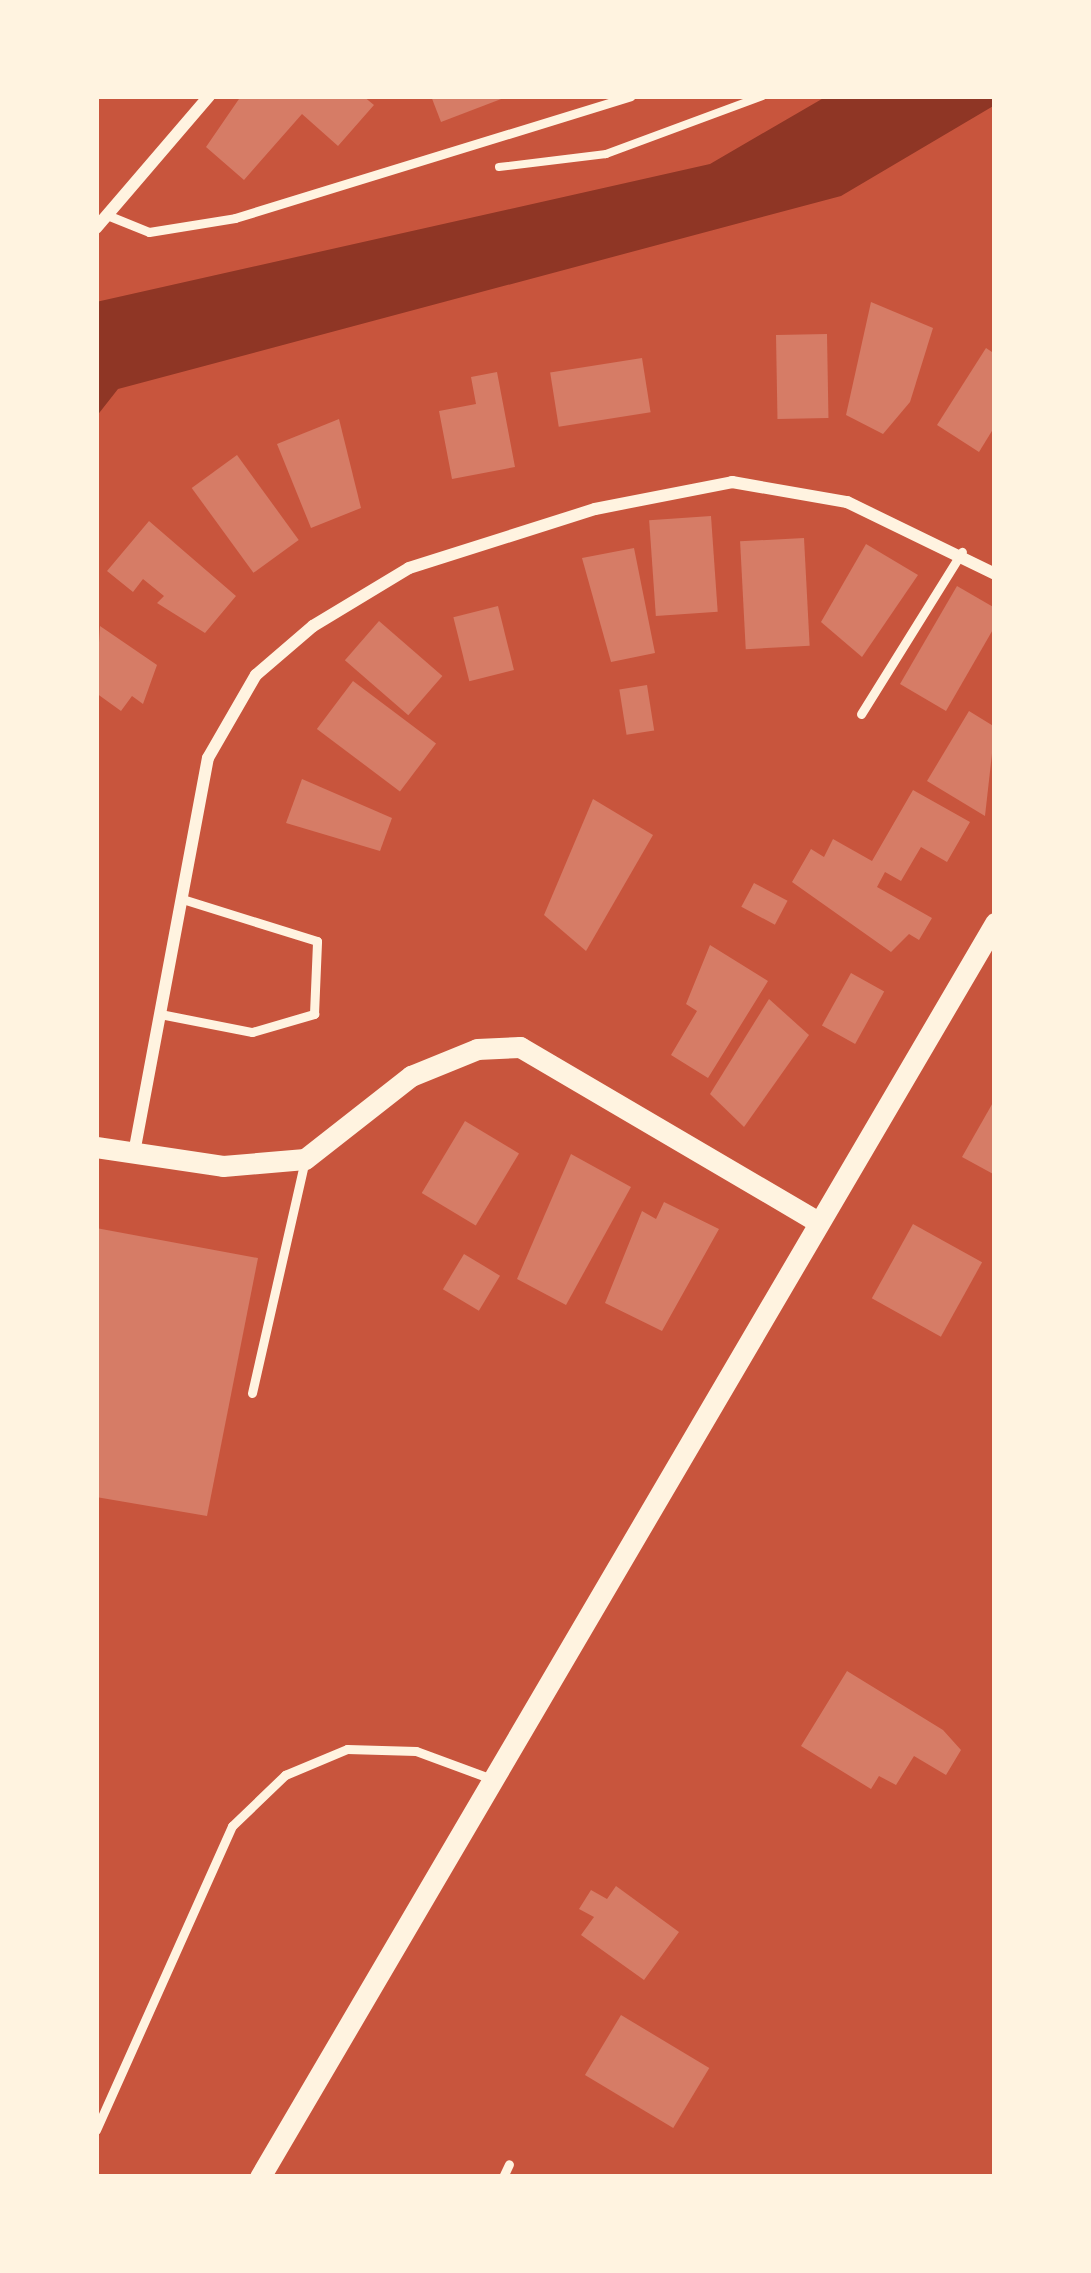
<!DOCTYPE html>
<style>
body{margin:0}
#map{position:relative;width:1091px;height:2273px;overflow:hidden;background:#c8553d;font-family:Signika,sans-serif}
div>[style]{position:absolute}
.water>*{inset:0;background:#8f3625}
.building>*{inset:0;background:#d67c66;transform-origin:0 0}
.path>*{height:8px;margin:-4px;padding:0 4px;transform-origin:4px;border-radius:4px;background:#fff3e0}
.service>*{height:9px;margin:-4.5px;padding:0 4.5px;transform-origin:4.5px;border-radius:4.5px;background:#fff3e0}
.minor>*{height:12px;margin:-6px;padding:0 6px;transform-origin:6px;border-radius:6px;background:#fff3e0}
.tertiary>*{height:21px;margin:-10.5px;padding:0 10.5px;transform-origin:10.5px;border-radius:10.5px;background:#fff3e0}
span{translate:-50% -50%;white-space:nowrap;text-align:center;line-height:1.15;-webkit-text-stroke:12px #fff3e0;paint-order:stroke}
.frame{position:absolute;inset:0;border:99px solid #fff3e0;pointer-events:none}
</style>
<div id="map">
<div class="water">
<div style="clip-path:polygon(827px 96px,995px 96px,995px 105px,841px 196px,118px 389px,96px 417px,96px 302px,710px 164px)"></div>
</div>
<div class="building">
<div style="clip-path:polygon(241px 96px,363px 96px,374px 105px,338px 146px,302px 114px,244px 180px,206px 147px)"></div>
<div style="clip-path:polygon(431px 96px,509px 96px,441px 122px)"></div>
<div style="clip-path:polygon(871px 302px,933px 328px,910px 402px,883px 434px,846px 415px)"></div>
<div style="left:827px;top:334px;width:84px;height:51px;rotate:89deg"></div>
<div style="clip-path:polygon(986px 348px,995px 354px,995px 426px,979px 452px,937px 425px)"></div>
<div style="left:642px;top:358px;width:55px;height:93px;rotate:81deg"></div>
<div style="clip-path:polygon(497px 372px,515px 467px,452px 479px,439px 411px,476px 404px,471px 377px)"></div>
<div style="clip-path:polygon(339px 419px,361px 508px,311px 528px,277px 444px)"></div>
<div style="left:237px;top:455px;width:105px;height:56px;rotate:54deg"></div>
<div style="left:711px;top:516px;width:96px;height:62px;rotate:86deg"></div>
<div style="clip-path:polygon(149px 521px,236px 596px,205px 633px,157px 603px,164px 596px,143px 579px,133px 592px,107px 571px)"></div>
<div style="left:804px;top:538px;width:108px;height:64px;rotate:87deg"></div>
<div style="clip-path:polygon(866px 544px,918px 575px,862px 657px,821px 622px)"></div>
<div style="clip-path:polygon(634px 548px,655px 653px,611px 662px,582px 558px)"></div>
<div style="clip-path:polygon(957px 586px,995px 608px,995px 626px,946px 711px,900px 684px)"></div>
<div style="left:498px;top:606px;width:66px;height:46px;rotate:76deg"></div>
<div style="left:379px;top:621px;width:84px;height:52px;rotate:41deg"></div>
<div style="clip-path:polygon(100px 626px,157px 665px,143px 704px,132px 696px,121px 711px,96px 693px)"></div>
<div style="left:353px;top:681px;width:104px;height:60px;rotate:37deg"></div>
<div style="left:647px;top:685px;width:46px;height:28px;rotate:81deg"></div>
<div style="clip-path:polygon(969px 711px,995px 727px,985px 816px,927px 781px)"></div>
<div style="clip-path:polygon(302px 779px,392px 818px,380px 851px,286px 823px)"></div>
<div style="clip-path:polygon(913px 790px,970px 822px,947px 862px,921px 847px,901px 881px,885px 872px,877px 887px,932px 918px,919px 940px,909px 934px,891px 952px,792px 882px,811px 849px,824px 857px,833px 839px,872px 861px)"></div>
<div style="clip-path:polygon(593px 799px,653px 835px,586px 951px,544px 915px)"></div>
<div style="left:754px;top:883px;width:38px;height:27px;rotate:28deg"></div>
<div style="clip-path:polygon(710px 945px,768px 981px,708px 1078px,671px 1055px,697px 1011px,686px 1004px)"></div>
<div style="left:851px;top:973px;width:38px;height:60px;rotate:29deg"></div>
<div style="clip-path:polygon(769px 999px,809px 1035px,744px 1127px,710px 1094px)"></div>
<div style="clip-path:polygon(995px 1099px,995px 1175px,962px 1157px)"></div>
<div style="left:465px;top:1121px;width:63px;height:84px;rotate:31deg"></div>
<div style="clip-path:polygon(571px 1154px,631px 1187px,566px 1305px,517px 1279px)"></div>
<div style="clip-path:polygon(664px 1202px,719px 1229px,662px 1331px,605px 1303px,642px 1211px,656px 1219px)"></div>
<div style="left:913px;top:1224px;width:79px;height:85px;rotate:29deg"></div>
<div style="clip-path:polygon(96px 1228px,258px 1258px,207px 1516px,96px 1497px)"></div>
<div style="left:464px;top:1254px;width:42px;height:41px;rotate:31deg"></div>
<div style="clip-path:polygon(847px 1671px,943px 1730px,961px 1750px,946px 1775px,914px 1756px,896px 1785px,879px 1776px,871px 1789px,801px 1746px)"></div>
<div style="clip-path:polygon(616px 1886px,679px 1932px,644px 1980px,581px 1935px,594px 1917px,579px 1909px,591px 1890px,607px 1899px)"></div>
<div style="left:621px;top:2015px;width:103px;height:70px;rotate:31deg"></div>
</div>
<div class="path">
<div style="left:499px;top:167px;width:108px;rotate:-6.9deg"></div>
<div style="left:606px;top:154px;width:167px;rotate:-20.3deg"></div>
</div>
<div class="service">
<div style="left:107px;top:215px;width:45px;rotate:22deg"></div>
<div style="left:149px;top:232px;width:87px;rotate:-9.2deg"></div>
<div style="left:235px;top:218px;width:414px;rotate:-17.1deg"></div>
<div style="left:861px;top:714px;width:191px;rotate:-58.1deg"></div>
<div style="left:160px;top:1014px;width:94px;rotate:11.1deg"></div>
<div style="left:252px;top:1032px;width:65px;rotate:-16.2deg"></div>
<div style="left:314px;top:1014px;width:73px;rotate:-87.6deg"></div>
<div style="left:317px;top:941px;width:141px;rotate:-162.7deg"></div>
<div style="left:252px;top:1393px;width:240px;rotate:-77.2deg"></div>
<div style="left:96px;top:2130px;width:333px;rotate:-65.9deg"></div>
<div style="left:232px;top:1826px;width:74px;rotate:-43.9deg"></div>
<div style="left:285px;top:1775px;width:67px;rotate:-22.8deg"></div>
<div style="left:347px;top:1749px;width:69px;rotate:1.7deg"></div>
<div style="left:416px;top:1751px;width:78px;rotate:20.3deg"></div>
<div style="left:503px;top:2177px;width:14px;rotate:-65deg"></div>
</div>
<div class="minor">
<div style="left:96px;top:228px;width:174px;rotate:-49.4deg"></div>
<div style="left:134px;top:1153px;width:402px;rotate:-79.4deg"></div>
<div style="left:208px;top:758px;width:96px;rotate:-60deg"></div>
<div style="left:256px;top:675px;width:75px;rotate:-40.7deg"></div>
<div style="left:313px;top:626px;width:112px;rotate:-31.1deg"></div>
<div style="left:409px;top:568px;width:195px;rotate:-17.6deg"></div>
<div style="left:595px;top:509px;width:140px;rotate:-11.1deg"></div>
<div style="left:732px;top:482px;width:117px;rotate:9.9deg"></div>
<div style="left:847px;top:502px;width:165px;rotate:25.9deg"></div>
</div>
<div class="tertiary">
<div style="left:96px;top:1147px;width:128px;rotate:8.5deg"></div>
<div style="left:223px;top:1166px;width:82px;rotate:-4.9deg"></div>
<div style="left:305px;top:1159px;width:135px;rotate:-38.1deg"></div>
<div style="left:411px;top:1076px;width:71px;rotate:-22.2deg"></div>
<div style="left:477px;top:1049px;width:43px;rotate:-2.7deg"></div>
<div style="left:520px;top:1047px;width:343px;rotate:30.4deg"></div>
<div style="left:260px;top:2177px;width:1454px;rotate:-59.62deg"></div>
</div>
<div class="frame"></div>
</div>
